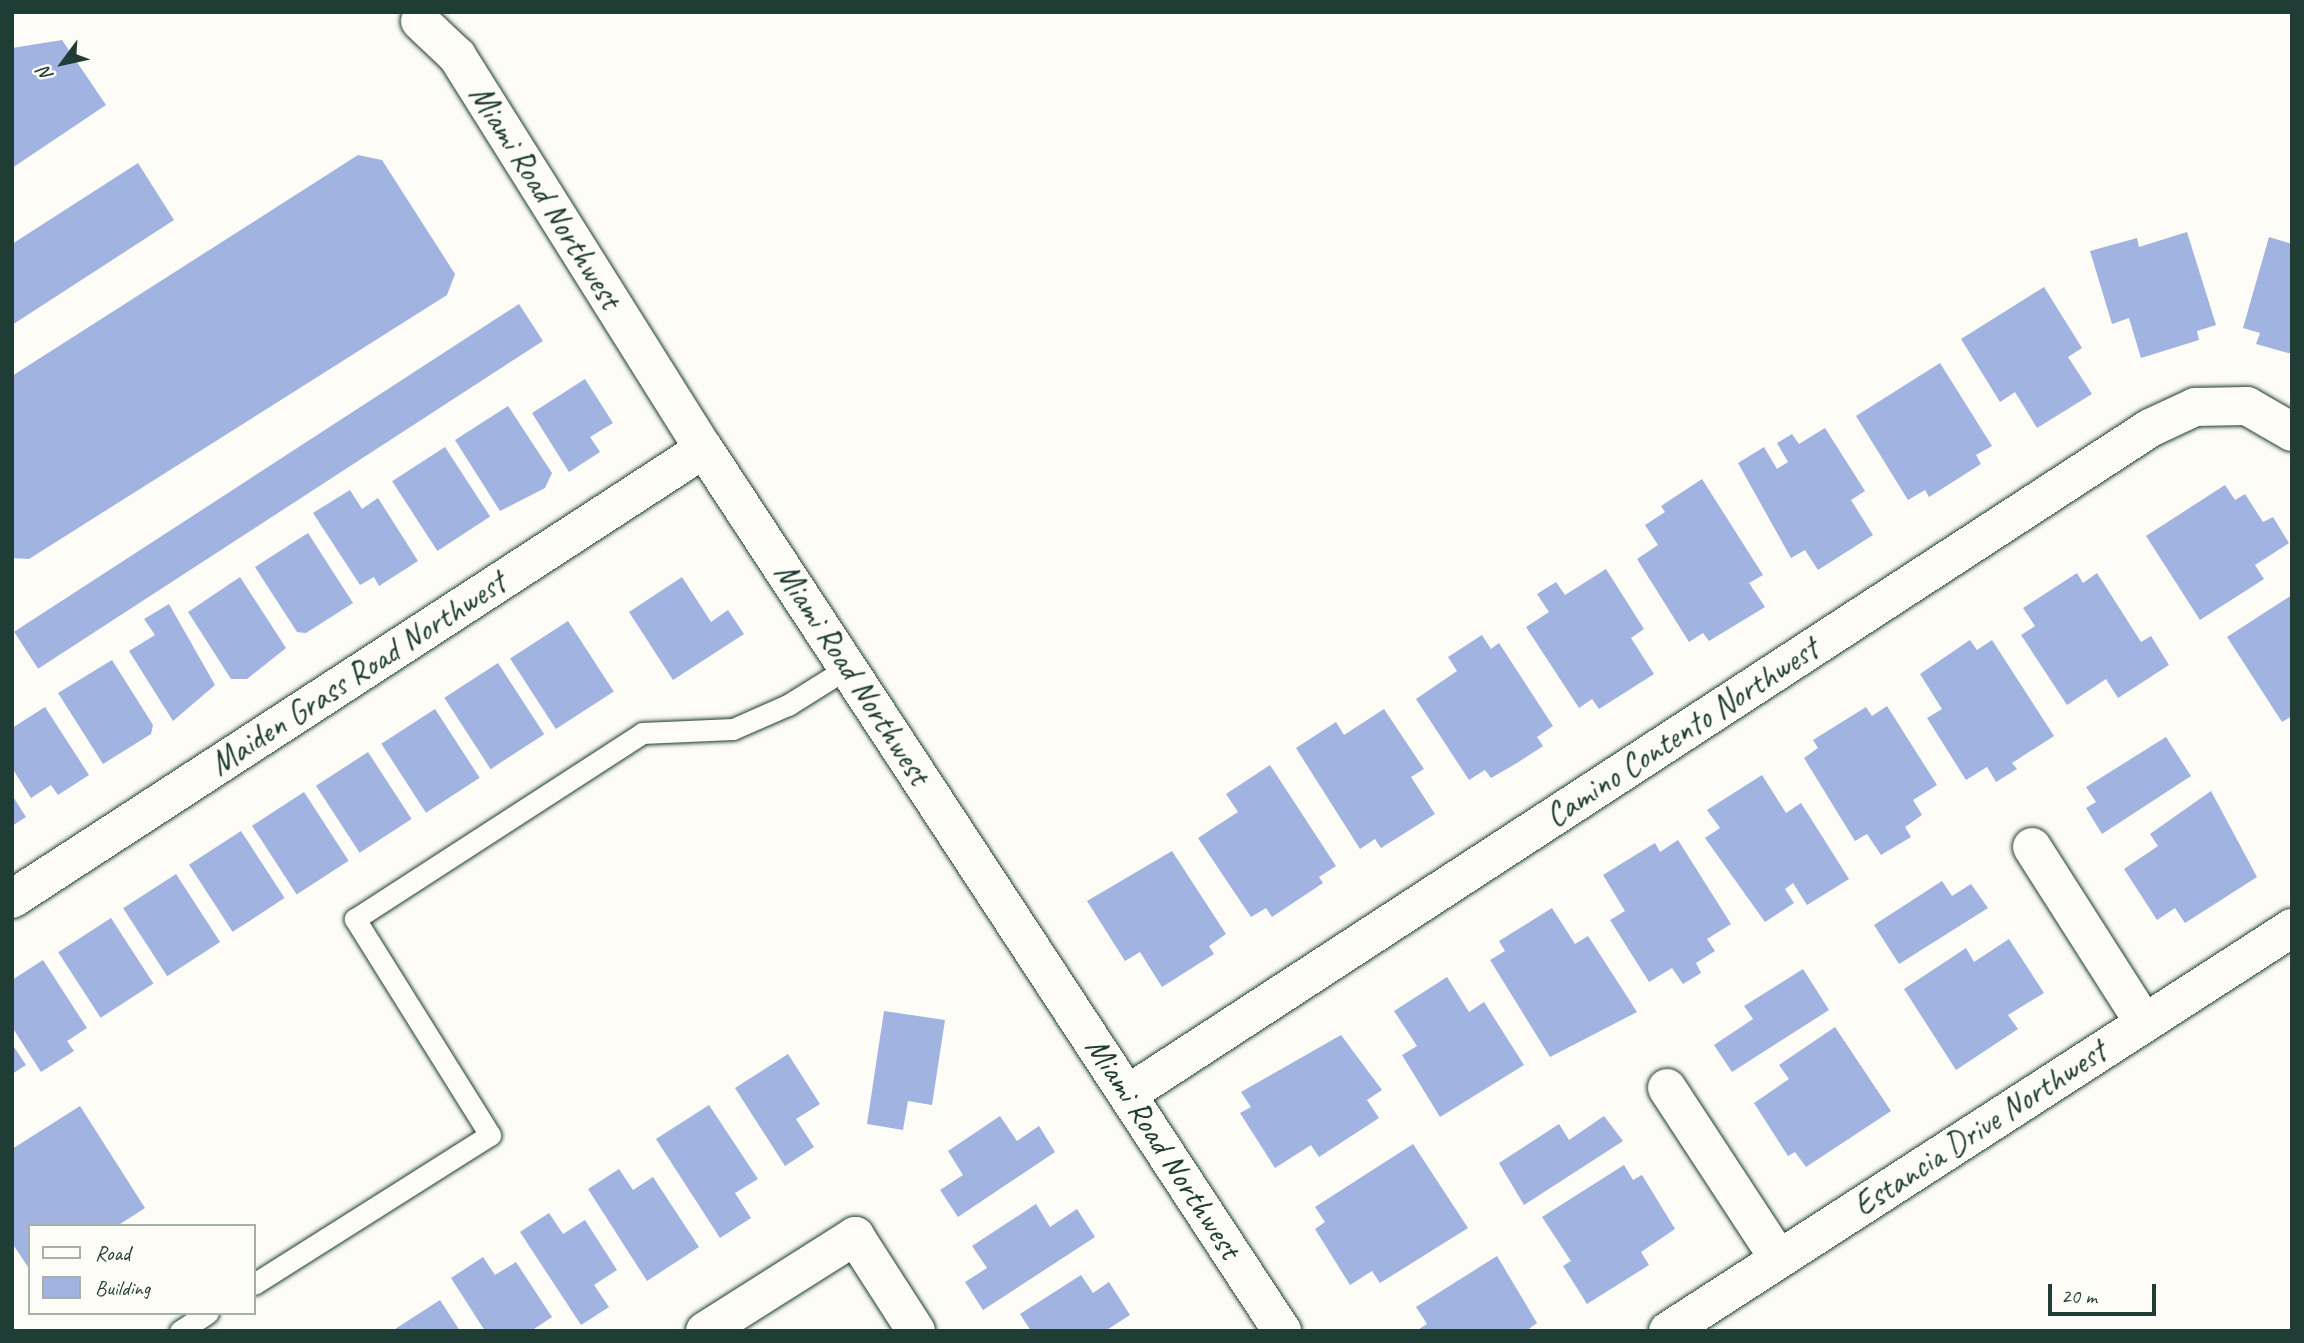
<!DOCTYPE html>
<style>
body{margin:0}
#map{position:relative;width:2304px;height:1343px;overflow:hidden;background:#fdfcf7;font-family:Caveat,sans-serif}
div>[style]{position:absolute}
.building>*{inset:0;background:#a0b3e1;transform-origin:0 0}
.roads{filter:drop-shadow(0 0 2px #1f3d34) drop-shadow(0 0 2px #1f3d34)}
.service>*{height:21px;margin:-10.5px;padding:0 10.5px;transform-origin:10.5px;border-radius:10.5px;background:#fdfcf7}
.minor>*{height:38px;margin:-19px;padding:0 19px;transform-origin:19px;border-radius:19px;background:#fdfcf7}
.tertiary>*{height:38px;margin:-19px;padding:0 19px;transform-origin:19px;border-radius:19px;background:#fdfcf7}
span{translate:-50% -50%;white-space:nowrap;text-align:center;line-height:1.15;-webkit-text-stroke:6px #fdfcf7;paint-order:stroke}
.street-label{font-size:33px;color:#1f3d34}
.frame{position:absolute;inset:0;border:14px solid #1f3d34;pointer-events:none}
.legend{position:absolute;left:28px;top:1224px;width:228px;height:91px;box-sizing:border-box;background:#fdfcf7;border:2px solid #a4b0a9;margin:0;padding:9px 12px;list-style:none;font-size:21px;color:#1f3d34}
.legend li{display:flex;align-items:center;gap:14px;height:35px}
.legend b{width:35px;border:2px solid #a4b0a9}
.north{position:absolute;left:28px;top:28px;width:70px;height:70px;-webkit-text-stroke:5px #fdfcf7;paint-order:stroke;rotate:237deg;font-size:19px;font-weight:700;line-height:28px;text-align:center;color:#1f3d34}
.north::after{content:'';display:block;margin:auto;width:24px;height:32px;background:#1f3d34;clip-path:polygon(50% 0,100% 100%,50% 72%,0 100%)}
.scale{position:absolute;left:2048px;top:1284px;width:108px;height:32px;box-sizing:border-box;border:4px solid #1f3d34;border-top:0;padding-left:9px;font-size:21px;line-height:24px;white-space:nowrap;color:#1f3d34;-webkit-text-stroke:5px #fdfcf7;paint-order:stroke}
</style>
<div id="map">
<div class="building">
<div style="clip-path:polygon(62px 40px,106px 105px,12px 168px,12px 48px)"></div>
<div style="clip-path:polygon(358px 155px,382px 160px,455px 274px,447px 295px,29px 559px,12px 558px,12px 376px)"></div>
<div style="clip-path:polygon(138px 163px,174px 220px,12px 325px,12px 244px)"></div>
<div style="clip-path:polygon(2187px 232px,2216px 325px,2197px 331px,2199px 340px,2141px 358px,2129px 318px,2112px 324px,2090px 251px,2137px 238px,2139px 247px)"></div>
<div style="clip-path:polygon(2269px 237px,2292px 244px,2292px 354px,2256px 344px,2260px 333px,2243px 328px)"></div>
<div style="clip-path:polygon(2044px 287px,2082px 348px,2068px 357px,2092px 394px,2037px 428px,2015px 392px,2000px 402px,1961px 339px)"></div>
<div style="left:519px;top:304px;width:44px;height:602px;rotate:57deg"></div>
<div style="clip-path:polygon(1940px 363px,1992px 446px,1976px 455px,1981px 464px,1929px 497px,1925px 490px,1908px 500px,1856px 416px)"></div>
<div style="clip-path:polygon(585px 379px,613px 423px,590px 437px,600px 452px,569px 472px,532px 413px)"></div>
<div style="clip-path:polygon(508px 406px,552px 473px,545px 488px,500px 511px,455px 440px)"></div>
<div style="clip-path:polygon(1825px 428px,1865px 491px,1851px 500px,1873px 535px,1818px 570px,1805px 550px,1791px 558px,1738px 463px,1764px 447px,1777px 469px,1788px 462px,1777px 443px,1792px 434px,1799px 444px)"></div>
<div style="left:445px;top:447px;width:83px;height:63px;rotate:57deg"></div>
<div style="clip-path:polygon(1702px 479px,1763px 575px,1749px 583px,1765px 607px,1709px 641px,1703px 633px,1689px 642px,1637px 559px,1658px 545px,1645px 525px,1665px 512px,1661px 506px)"></div>
<div style="clip-path:polygon(2225px 485px,2235px 500px,2245px 494px,2263px 522px,2273px 517px,2289px 543px,2255px 565px,2264px 579px,2200px 620px,2146px 536px)"></div>
<div style="clip-path:polygon(350px 490px,362px 509px,378px 498px,418px 561px,379px 586px,374px 577px,360px 585px,313px 513px)"></div>
<div style="clip-path:polygon(308px 533px,353px 603px,306px 633px,297px 632px,255px 567px)"></div>
<div style="clip-path:polygon(1606px 569px,1644px 629px,1631px 638px,1654px 674px,1599px 709px,1592px 699px,1579px 708px,1526px 627px,1549px 612px,1537px 594px,1556px 582px,1565px 595px)"></div>
<div style="clip-path:polygon(2077px 573px,2083px 583px,2097px 573px,2141px 642px,2151px 636px,2169px 665px,2118px 698px,2106px 679px,2067px 705px,2021px 635px,2035px 626px,2023px 608px)"></div>
<div style="clip-path:polygon(240px 577px,286px 648px,247px 679px,231px 679px,188px 612px)"></div>
<div style="clip-path:polygon(682px 577px,711px 622px,728px 610px,744px 634px,673px 680px,629px 612px)"></div>
<div style="clip-path:polygon(2292px 595px,2292px 716px,2282px 722px,2227px 637px)"></div>
<div style="clip-path:polygon(169px 604px,215px 685px,173px 721px,129px 651px,155px 635px,144px 619px)"></div>
<div style="left:568px;top:621px;width:84px;height:69px;rotate:57deg"></div>
<div style="clip-path:polygon(1482px 635px,1491px 649px,1499px 643px,1553px 726px,1537px 737px,1543px 746px,1517px 763px,1491px 778px,1485px 770px,1469px 780px,1416px 699px,1457px 671px,1448px 657px)"></div>
<div style="clip-path:polygon(1970px 640px,1977px 650px,1992px 640px,2054px 736px,2012px 763px,2017px 769px,1996px 782px,1987px 767px,1966px 780px,1927px 718px,1942px 709px,1920px 674px)"></div>
<div style="clip-path:polygon(112px 660px,153px 725px,151px 734px,103px 764px,58px 693px)"></div>
<div style="left:498px;top:663px;width:85px;height:64px;rotate:57deg"></div>
<div style="clip-path:polygon(1887px 706px,1937px 785px,1913px 800px,1922px 815px,1905px 827px,1911px 837px,1881px 855px,1867px 834px,1855px 841px,1804px 758px,1818px 748px,1813px 740px,1866px 707px,1872px 716px)"></div>
<div style="clip-path:polygon(45px 707px,89px 775px,58px 795px,51px 785px,31px 798px,12px 768px,12px 728px)"></div>
<div style="left:435px;top:709px;width:82px;height:64px;rotate:57deg"></div>
<div style="clip-path:polygon(1384px 709px,1424px 769px,1411px 777px,1435px 814px,1381px 848px,1375px 839px,1360px 849px,1296px 748px,1336px 722px,1344px 735px)"></div>
<div style="clip-path:polygon(2166px 737px,2191px 776px,2102px 834px,2086px 808px,2096px 802px,2086px 787px)"></div>
<div style="left:368px;top:752px;width:80px;height:62px;rotate:57deg"></div>
<div style="clip-path:polygon(1270px 765px,1336px 866px,1319px 877px,1323px 883px,1272px 917px,1266px 908px,1251px 917px,1198px 838px,1238px 812px,1226px 794px)"></div>
<div style="clip-path:polygon(1762px 775px,1786px 813px,1801px 803px,1849px 879px,1807px 905px,1793px 883px,1785px 889px,1794px 903px,1765px 922px,1705px 838px,1720px 828px,1707px 810px)"></div>
<div style="clip-path:polygon(2211px 791px,2257px 877px,2185px 923px,2175px 908px,2157px 920px,2124px 869px,2158px 846px,2150px 834px)"></div>
<div style="left:304px;top:792px;width:82px;height:62px;rotate:57deg"></div>
<div style="clip-path:polygon(12px 795px,26px 817px,12px 826px)"></div>
<div style="left:241px;top:831px;width:80px;height:62px;rotate:57deg"></div>
<div style="clip-path:polygon(1678px 840px,1731px 924px,1707px 939px,1715px 951px,1696px 963px,1701px 973px,1683px 984px,1672px 968px,1649px 982px,1610px 920px,1625px 911px,1603px 875px,1655px 843px,1660px 852px)"></div>
<div style="clip-path:polygon(1172px 851px,1226px 934px,1209px 946px,1214px 954px,1162px 987px,1140px 952px,1125px 961px,1087px 901px)"></div>
<div style="left:176px;top:874px;width:81px;height:63px;rotate:57deg"></div>
<div style="clip-path:polygon(1942px 881px,1952px 896px,1971px 884px,1988px 908px,1899px 964px,1874px 925px)"></div>
<div style="clip-path:polygon(1552px 908px,1575px 944px,1588px 936px,1637px 1012px,1550px 1057px,1490px 960px,1505px 951px,1499px 941px)"></div>
<div style="left:111px;top:918px;width:78px;height:63px;rotate:57deg"></div>
<div style="clip-path:polygon(2009px 939px,2044px 993px,2008px 1015px,2018px 1029px,1956px 1070px,1904px 989px,1966px 948px,1974px 962px)"></div>
<div style="clip-path:polygon(43px 960px,87px 1028px,67px 1041px,74px 1051px,41px 1072px,12px 1027px,12px 980px)"></div>
<div style="clip-path:polygon(1803px 969px,1829px 1010px,1732px 1072px,1714px 1045px,1753px 1019px,1744px 1006px)"></div>
<div style="clip-path:polygon(1447px 977px,1469px 1012px,1484px 1002px,1524px 1065px,1440px 1117px,1402px 1055px,1417px 1046px,1394px 1011px)"></div>
<div style="clip-path:polygon(884px 1011px,945px 1020px,932px 1105px,908px 1101px,903px 1130px,867px 1124px)"></div>
<div style="clip-path:polygon(1835px 1027px,1891px 1111px,1806px 1167px,1795px 1152px,1788px 1156px,1754px 1103px,1789px 1079px,1779px 1065px)"></div>
<div style="clip-path:polygon(1341px 1035px,1382px 1090px,1367px 1100px,1379px 1118px,1319px 1157px,1311px 1145px,1275px 1168px,1240px 1113px,1251px 1107px,1241px 1092px)"></div>
<div style="clip-path:polygon(12px 1044px,26px 1065px,12px 1074px)"></div>
<div style="clip-path:polygon(788px 1054px,820px 1104px,796px 1119px,814px 1147px,785px 1166px,735px 1088px)"></div>
<div style="clip-path:polygon(709px 1105px,758px 1179px,735px 1193px,751px 1218px,720px 1238px,656px 1139px)"></div>
<div style="clip-path:polygon(80px 1106px,145px 1208px,117px 1226px,30px 1226px,30px 1270px,12px 1243px,12px 1149px)"></div>
<div style="clip-path:polygon(1000px 1116px,1017px 1141px,1039px 1126px,1055px 1152px,958px 1217px,940px 1190px,963px 1175px,948px 1151px)"></div>
<div style="clip-path:polygon(1604px 1116px,1623px 1141px,1524px 1205px,1499px 1163px,1559px 1124px,1569px 1140px)"></div>
<div style="clip-path:polygon(1413px 1144px,1468px 1228px,1380px 1283px,1372px 1271px,1350px 1285px,1315px 1229px,1325px 1222px,1315px 1207px)"></div>
<div style="clip-path:polygon(1624px 1165px,1633px 1180px,1642px 1175px,1675px 1229px,1641px 1252px,1649px 1265px,1587px 1304px,1563px 1266px,1571px 1261px,1542px 1217px)"></div>
<div style="clip-path:polygon(619px 1169px,633px 1190px,653px 1177px,699px 1247px,647px 1281px,588px 1189px)"></div>
<div style="clip-path:polygon(1036px 1204px,1050px 1227px,1077px 1209px,1095px 1237px,983px 1310px,965px 1282px,987px 1268px,972px 1246px)"></div>
<div style="clip-path:polygon(549px 1213px,563px 1234px,585px 1220px,617px 1270px,594px 1285px,609px 1307px,581px 1325px,520px 1232px)"></div>
<div style="clip-path:polygon(1497px 1256px,1537px 1323px,1526px 1331px,1416px 1331px,1427px 1324px,1416px 1307px)"></div>
<div style="clip-path:polygon(483px 1257px,495px 1275px,516px 1262px,552px 1317px,531px 1331px,485px 1331px,451px 1278px)"></div>
<div style="clip-path:polygon(1081px 1275px,1093px 1293px,1109px 1282px,1130px 1315px,1105px 1331px,1031px 1331px,1020px 1314px)"></div>
<div style="clip-path:polygon(440px 1300px,460px 1331px,392px 1331px)"></div>
</div>
<div class="roads">
<div class="service">
<div style="left:254px;top:1284px;width:279px;rotate:-32.3deg"></div>
<div style="left:490px;top:1135px;width:255px;rotate:-122deg"></div>
<div style="left:355px;top:919px;width:342px;rotate:-32.9deg"></div>
<div style="left:642px;top:733px;width:91px;rotate:-2.5deg"></div>
<div style="left:733px;top:729px;width:60px;rotate:-23.6deg"></div>
<div style="left:788px;top:705px;width:70px;rotate:-32.1deg"></div>
<div style="left:180px;top:1331px;width:33px;rotate:-33deg"></div>
</div>
<div class="minor">
<div style="left:2032px;top:847px;width:209px;rotate:57.5deg"></div>
<div style="left:12px;top:899px;width:825px;rotate:-33.04deg"></div>
<div style="left:1667px;top:1088px;width:204px;rotate:56.8deg"></div>
<div style="left:1128px;top:1094px;width:1220px;rotate:-33.09deg"></div>
<div style="left:2150px;top:428px;width:50px;rotate:-25deg"></div>
<div style="left:2195px;top:407px;width:52px;rotate:-1.1deg"></div>
<div style="left:2247px;top:406px;width:52px;rotate:30deg"></div>
<div style="left:705px;top:1331px;width:178px;rotate:-32.3deg"></div>
<div style="left:855px;top:1236px;width:113px;rotate:57.3deg"></div>
</div>
<div class="tertiary">
<div style="left:420px;top:21px;width:51px;rotate:43.4deg"></div>
<div style="left:457px;top:56px;width:464px;rotate:57.9deg"></div>
<div style="left:704px;top:449px;width:1055px;rotate:56.76deg"></div>
<div style="left:1668px;top:1331px;width:743px;rotate:-32.86deg"></div>
</div>
</div>
<div class="street-label">
<span style="left:545px;top:197px;rotate:58deg">Miami Road Northwest</span>
<span style="left:358px;top:674px;rotate:-33deg">Maiden Grass Road Northwest</span>
<span style="left:852px;top:674px;rotate:57deg">Miami Road Northwest</span>
<span style="left:1682px;top:733px;rotate:-33deg">Camino Contento Northwest</span>
<span style="left:1980px;top:1129px;rotate:-33deg">Estancia Drive Northwest</span>
<span style="left:1163px;top:1148px;rotate:57deg">Miami Road Northwest</span>
</div>
<div class="frame"></div>
<ul class="legend">
<li><b style="height:9px;background:#fdfcf7"></b>Road</li>
<li><b style="height:19px;background:#a0b3e1"></b>Building</li>
</ul>
<div class="north">N</div>
<div class="scale">20 m</div>
</div>
